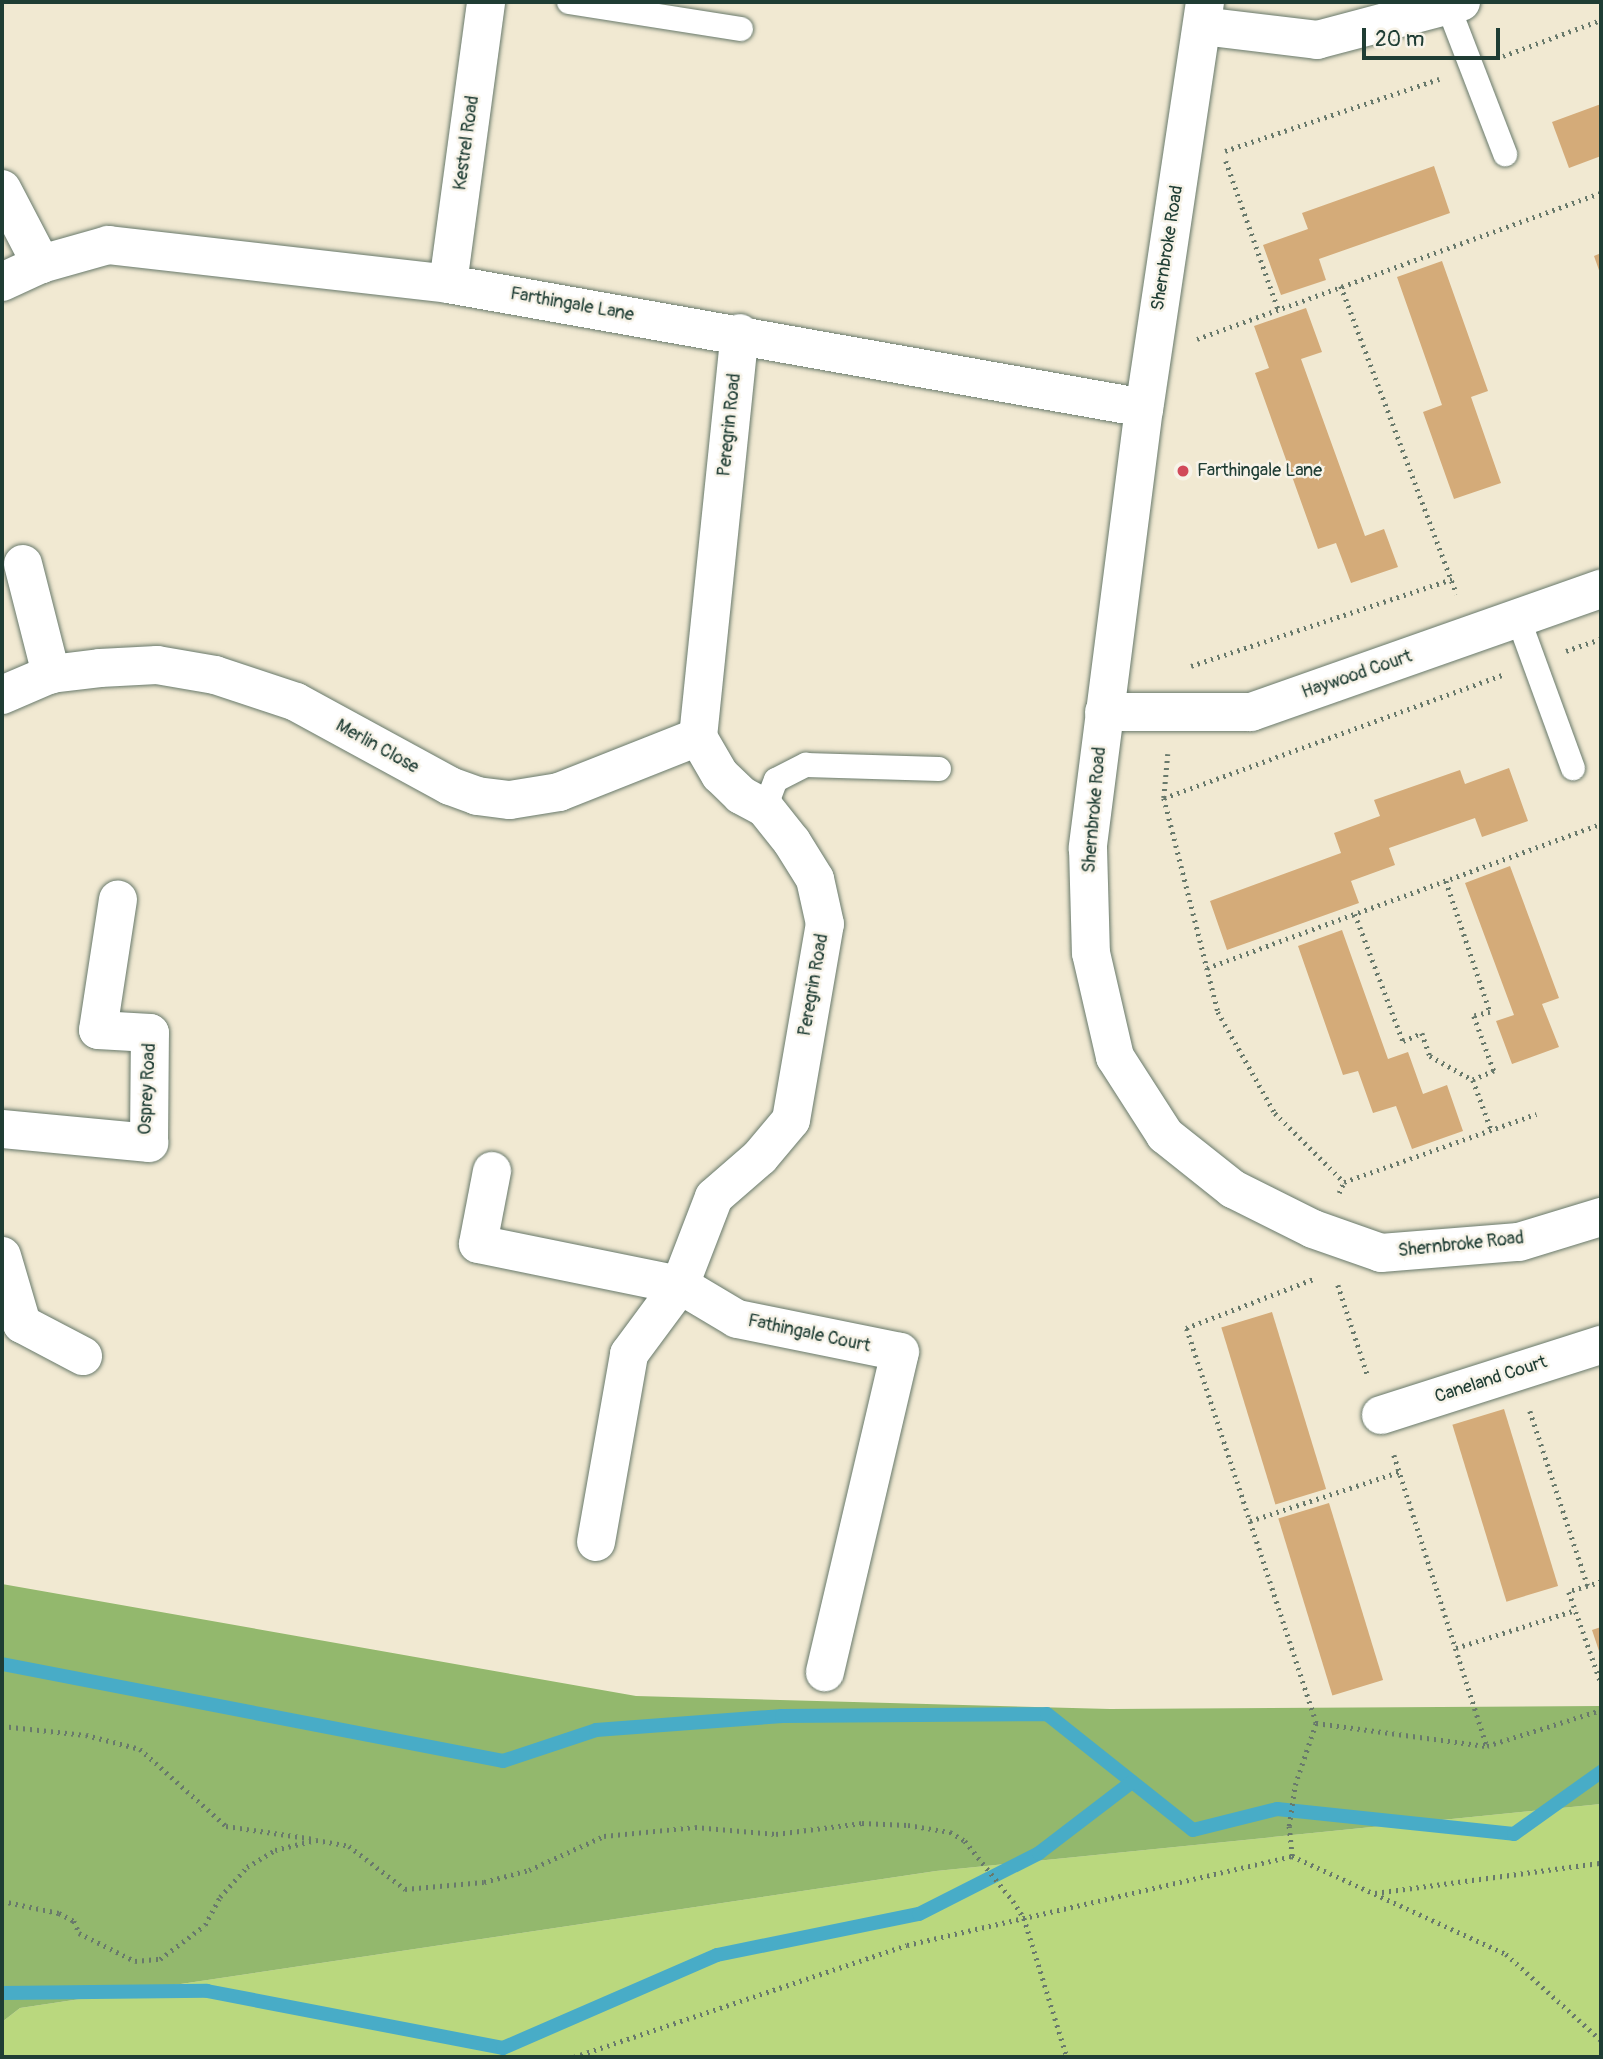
<!DOCTYPE html>
<style>
body{margin:0}
#map{position:relative;width:1603px;height:2059px;overflow:hidden;background:#f1e9d2;font-family:Pangolin,sans-serif}
div>[style]{position:absolute}
.green>*{inset:0;background:#bad87e}
.forest>*{inset:0;background:#93b86d}
.stream>*{height:14px;margin:-7px;padding:0 7px;transform-origin:7px;border-radius:7px;background:#48acc7}
.building>*{inset:0;background:#d4ab79;transform-origin:0 0}
.path>*{height:4.5px;margin-top:-2.25px;transform-origin:0;background:repeating-linear-gradient(90deg,#68796b 0 2px,transparent 0 7px)}
.roads{filter:drop-shadow(0 0 2px #68796b) drop-shadow(0 0 2px #68796b)}
.lane>*{height:24px;margin:-12px;padding:0 12px;transform-origin:12px;border-radius:12px;background:#fff}
.street>*{height:38px;margin:-19px;padding:0 19px;transform-origin:19px;border-radius:19px;background:#fff}
.dots>*{width:19px;height:19px;translate:-50% -50%;box-sizing:border-box;border:4px solid #f7f3e8;border-radius:50%}
span{translate:-50% -50%;white-space:nowrap;text-align:center;line-height:1.15;-webkit-text-stroke:5px #f7f3e8;paint-order:stroke}
.street-label{font-size:18px;color:#1f3d34}
.poi-label{font-size:18px;color:#1f3d34}
.left{translate:0 -50%;text-align:left}
.frame{position:absolute;inset:0;border:4px solid #1f3d34;pointer-events:none}
.scale{position:absolute;left:1362px;top:28px;width:138px;height:32px;box-sizing:border-box;border:4px solid #1f3d34;border-top:0;padding-left:9px;font-size:21px;line-height:24px;white-space:nowrap;color:#1f3d34;-webkit-text-stroke:5px #f7f3e8;paint-order:stroke}
</style>
<div id="map">
<div class="green">
<div style="clip-path:polygon(1601px 1804px,1601px 2057px,2px 2057px,2px 2022px,20px 2008px,936px 1871px)"></div>
</div>
<div class="forest">
<div style="clip-path:polygon(2px 1584px,636px 1696px,1110px 1709px,1601px 1706px,1601px 1804px,936px 1871px,20px 2008px,2px 2022px)"></div>
</div>
<div class="stream">
<div style="left:2px;top:1664px;width:510px;rotate:10.96deg"></div>
<div style="left:503px;top:1761px;width:98px;rotate:-18.4deg"></div>
<div style="left:596px;top:1730px;width:187px;rotate:-4.3deg"></div>
<div style="left:782px;top:1716px;width:265px;rotate:-0.4deg"></div>
<div style="left:1047px;top:1714px;width:186px;rotate:38.5deg"></div>
<div style="left:1193px;top:1830px;width:87px;rotate:-14deg"></div>
<div style="left:1277px;top:1809px;width:238px;rotate:6deg"></div>
<div style="left:1514px;top:1834px;width:107px;rotate:-35.5deg"></div>
<div style="left:2px;top:1993px;width:205px;rotate:-0.6deg"></div>
<div style="left:207px;top:1991px;width:301px;rotate:10.9deg"></div>
<div style="left:503px;top:2048px;width:233px;rotate:-23.5deg"></div>
<div style="left:717px;top:1955px;width:206px;rotate:-11.5deg"></div>
<div style="left:919px;top:1914px;width:135px;rotate:-26.9deg"></div>
<div style="left:1039px;top:1853px;width:117px;rotate:-37.4deg"></div>
</div>
<div class="building">
<div style="clip-path:polygon(1601px 104px,1601px 156px,1569px 168px,1552px 122px)"></div>
<div style="clip-path:polygon(1434px 166px,1450px 213px,1319px 259px,1326px 280px,1281px 295px,1263px 245px,1308px 229px,1302px 213px)"></div>
<div style="clip-path:polygon(1601px 253px,1601px 276px,1594px 256px)"></div>
<div style="clip-path:polygon(1442px 261px,1488px 391px,1471px 397px,1501px 483px,1454px 499px,1423px 412px,1442px 405px,1397px 277px)"></div>
<div style="clip-path:polygon(1306px 308px,1322px 352px,1301px 359px,1365px 536px,1384px 529px,1398px 567px,1351px 583px,1336px 543px,1318px 549px,1255px 373px,1269px 368px,1254px 326px)"></div>
<div style="clip-path:polygon(1509px 768px,1528px 821px,1482px 837px,1475px 818px,1389px 848px,1395px 865px,1351px 881px,1359px 903px,1227px 950px,1210px 901px,1341px 853px,1334px 833px,1380px 816px,1374px 800px,1460px 770px,1465px 784px)"></div>
<div style="clip-path:polygon(1510px 866px,1559px 998px,1542px 1004px,1559px 1047px,1512px 1064px,1496px 1021px,1514px 1015px,1465px 883px)"></div>
<div style="clip-path:polygon(1342px 930px,1388px 1059px,1408px 1052px,1423px 1094px,1447px 1085px,1463px 1131px,1412px 1149px,1396px 1106px,1373px 1113px,1358px 1071px,1343px 1075px,1298px 946px)"></div>
<div style="left:1272px;top:1312px;width:185px;height:53px;rotate:73deg"></div>
<div style="left:1504px;top:1409px;width:185px;height:54px;rotate:73deg"></div>
<div style="left:1329px;top:1503px;width:185px;height:53px;rotate:73deg"></div>
<div style="clip-path:polygon(1601px 1627px,1601px 1657px,1592px 1630px)"></div>
</div>
<div class="path">
<div style="left:1503px;top:56px;width:104px;rotate:-20.2deg"></div>
<div style="left:1225px;top:151px;width:226px;rotate:-18.6deg"></div>
<div style="left:1226px;top:161px;width:157px;rotate:70.6deg"></div>
<div style="left:1341px;top:286px;width:329px;rotate:69.4deg"></div>
<div style="left:1197px;top:339px;width:430px;rotate:-19.9deg"></div>
<div style="left:1566px;top:651px;width:37px;rotate:-19deg"></div>
<div style="left:1191px;top:666px;width:275px;rotate:-18.4deg"></div>
<div style="left:1168px;top:754px;width:44px;rotate:95.2deg"></div>
<div style="left:1164px;top:798px;width:221px;rotate:75.8deg"></div>
<div style="left:1218px;top:1012px;width:116px;rotate:60.6deg"></div>
<div style="left:1275px;top:1113px;width:98px;rotate:45deg"></div>
<div style="left:1164px;top:798px;width:360px;rotate:-20deg"></div>
<div style="left:1446px;top:881px;width:138px;rotate:71.4deg"></div>
<div style="left:1490px;top:1012px;width:16px;rotate:166deg"></div>
<div style="left:1474px;top:1016px;width:59px;rotate:70deg"></div>
<div style="left:1494px;top:1071px;width:23px;rotate:157deg"></div>
<div style="left:1473px;top:1080px;width:52px;rotate:69.8deg"></div>
<div style="left:1355px;top:914px;width:136px;rotate:69.3deg"></div>
<div style="left:1403px;top:1041px;width:21px;rotate:-23deg"></div>
<div style="left:1422px;top:1033px;width:24px;rotate:71deg"></div>
<div style="left:1430px;top:1056px;width:49px;rotate:29.2deg"></div>
<div style="left:1207px;top:968px;width:419px;rotate:-20.1deg"></div>
<div style="left:1339px;top:1193px;width:12px;rotate:-66deg"></div>
<div style="left:1344px;top:1182px;width:204px;rotate:-19.5deg"></div>
<div style="left:1338px;top:1285px;width:93px;rotate:71.8deg"></div>
<div style="left:1530px;top:1411px;width:184px;rotate:71.7deg"></div>
<div style="left:1394px;top:1455px;width:305px;rotate:72.3deg"></div>
<div style="left:1250px;top:1521px;width:157px;rotate:-18.2deg"></div>
<div style="left:1601px;top:1582px;width:34px;rotate:163deg"></div>
<div style="left:1569px;top:1592px;width:96px;rotate:70.6deg"></div>
<div style="left:1456px;top:1648px;width:126px;rotate:-17.6deg"></div>
<div style="left:1316px;top:1723px;width:173px;rotate:7.7deg"></div>
<div style="left:1487px;top:1746px;width:120px;rotate:-17.5deg"></div>
<div style="left:2px;top:1726px;width:84px;rotate:6.1deg"></div>
<div style="left:86px;top:1735px;width:56px;rotate:14.5deg"></div>
<div style="left:140px;top:1749px;width:115px;rotate:41.8deg"></div>
<div style="left:226px;top:1826px;width:89px;rotate:8.4deg"></div>
<div style="left:1292px;top:1856px;width:30px;rotate:-96deg"></div>
<div style="left:1289px;top:1826px;width:41px;rotate:-81.7deg"></div>
<div style="left:1295px;top:1785px;width:65px;rotate:-71.3deg"></div>
<div style="left:1316px;top:1723px;width:416px;rotate:-108.2deg"></div>
<div style="left:1186px;top:1328px;width:139px;rotate:-21deg"></div>
<div style="left:1375px;top:1893px;width:228px;rotate:-7.6deg"></div>
<div style="left:2px;top:1901px;width:58px;rotate:11.9deg"></div>
<div style="left:59px;top:1913px;width:17px;rotate:28deg"></div>
<div style="left:74px;top:1921px;width:13px;rotate:67deg"></div>
<div style="left:79px;top:1933px;width:63px;rotate:26.6deg"></div>
<div style="left:135px;top:1961px;width:25px;rotate:-5deg"></div>
<div style="left:160px;top:1959px;width:56px;rotate:-37.1deg"></div>
<div style="left:205px;top:1925px;width:32px;rotate:-62deg"></div>
<div style="left:220px;top:1897px;width:40px;rotate:-48deg"></div>
<div style="left:247px;top:1867px;width:33px;rotate:-31deg"></div>
<div style="left:275px;top:1850px;width:42px;rotate:-13.7deg"></div>
<div style="left:316px;top:1840px;width:34px;rotate:10deg"></div>
<div style="left:349px;top:1846px;width:71px;rotate:37.5deg"></div>
<div style="left:405px;top:1889px;width:79px;rotate:-5.1deg"></div>
<div style="left:484px;top:1882px;width:47px;rotate:-14.9deg"></div>
<div style="left:529px;top:1870px;width:82px;rotate:-24.4deg"></div>
<div style="left:604px;top:1836px;width:91px;rotate:-5.6deg"></div>
<div style="left:695px;top:1827px;width:81px;rotate:4.9deg"></div>
<div style="left:776px;top:1834px;width:87px;rotate:-7.3deg"></div>
<div style="left:862px;top:1823px;width:46px;rotate:2.5deg"></div>
<div style="left:908px;top:1825px;width:43px;rotate:9.5deg"></div>
<div style="left:950px;top:1832px;width:17px;rotate:31deg"></div>
<div style="left:965px;top:1841px;width:77px;rotate:51.3deg"></div>
<div style="left:1013px;top:1901px;width:20px;rotate:57deg"></div>
<div style="left:1024px;top:1918px;width:145px;rotate:72.8deg"></div>
<div style="left:574px;top:2057px;width:351px;rotate:-18.6deg"></div>
<div style="left:907px;top:1945px;width:395px;rotate:-13deg"></div>
<div style="left:1292px;top:1856px;width:235px;rotate:24.6deg"></div>
<div style="left:1506px;top:1954px;width:128px;rotate:42.2deg"></div>
</div>
<div class="roads">
<div class="lane">
<div style="left:569px;top:2px;width:174px;rotate:8.9deg"></div>
<div style="left:1448px;top:6px;width:159px;rotate:68.9deg"></div>
<div style="left:1518px;top:618px;width:160px;rotate:69.9deg"></div>
<div style="left:765px;top:808px;width:30px;rotate:-69deg"></div>
<div style="left:776px;top:780px;width:34px;rotate:-27deg"></div>
<div style="left:806px;top:765px;width:133px;rotate:1.7deg"></div>
</div>
<div class="street">
<div style="left:1205px;top:2px;width:411px;rotate:98.5deg"></div>
<div style="left:1144px;top:408px;width:444px;rotate:97.3deg"></div>
<div style="left:1088px;top:848px;width:105px;rotate:88.4deg"></div>
<div style="left:1091px;top:953px;width:107px;rotate:77deg"></div>
<div style="left:1115px;top:1057px;width:93px;rotate:57.3deg"></div>
<div style="left:1165px;top:1135px;width:87px;rotate:38.5deg"></div>
<div style="left:1233px;top:1189px;width:89px;rotate:26.6deg"></div>
<div style="left:1313px;top:1229px;width:72px;rotate:19.4deg"></div>
<div style="left:1381px;top:1253px;width:138px;rotate:-4.6deg"></div>
<div style="left:1519px;top:1242px;width:86px;rotate:-17deg"></div>
<div style="left:1202px;top:26px;width:116px;rotate:6.9deg"></div>
<div style="left:1317px;top:40px;width:149px;rotate:-14.8deg"></div>
<div style="left:2px;top:189px;width:85px;rotate:62.5deg"></div>
<div style="left:2px;top:282px;width:43px;rotate:-24.8deg"></div>
<div style="left:41px;top:264px;width:70px;rotate:-15.8deg"></div>
<div style="left:108px;top:245px;width:342px;rotate:6.5deg"></div>
<div style="left:448px;top:284px;width:707px;rotate:10.1deg"></div>
<div style="left:448px;top:284px;width:285px;rotate:-82.3deg"></div>
<div style="left:23px;top:564px;width:114px;rotate:75.7deg"></div>
<div style="left:2px;top:695px;width:53px;rotate:-23.2deg"></div>
<div style="left:51px;top:674px;width:49px;rotate:-7deg"></div>
<div style="left:100px;top:668px;width:57px;rotate:-3deg"></div>
<div style="left:157px;top:665px;width:59px;rotate:9.8deg"></div>
<div style="left:215px;top:675px;width:85px;rotate:18.4deg"></div>
<div style="left:296px;top:702px;width:175px;rotate:28.6deg"></div>
<div style="left:450px;top:786px;width:29px;rotate:20deg"></div>
<div style="left:477px;top:796px;width:33px;rotate:7deg"></div>
<div style="left:510px;top:800px;width:50px;rotate:-9.3deg"></div>
<div style="left:559px;top:792px;width:149px;rotate:-21.6deg"></div>
<div style="left:1104px;top:712px;width:147px"></div>
<div style="left:1251px;top:712px;width:371px;rotate:-19.4deg"></div>
<div style="left:2px;top:1129px;width:148px;rotate:5.4deg"></div>
<div style="left:149px;top:1143px;width:110px;rotate:-89.5deg"></div>
<div style="left:150px;top:1033px;width:52px;rotate:-176.7deg"></div>
<div style="left:98px;top:1030px;width:132px;rotate:-81.3deg"></div>
<div style="left:492px;top:1171px;width:74px;rotate:100.9deg"></div>
<div style="left:478px;top:1244px;width:206px;rotate:11.5deg"></div>
<div style="left:680px;top:1285px;width:66px;rotate:30.8deg"></div>
<div style="left:737px;top:1319px;width:166px;rotate:11.4deg"></div>
<div style="left:900px;top:1352px;width:329px;rotate:103.2deg"></div>
<div style="left:2px;top:1256px;width:71px;rotate:73.6deg"></div>
<div style="left:22px;top:1324px;width:69px;rotate:27.7deg"></div>
<div style="left:1381px;top:1415px;width:231px;rotate:-17.7deg"></div>
<div style="left:596px;top:1542px;width:191px;rotate:-80deg"></div>
<div style="left:629px;top:1354px;width:86px;rotate:-53.5deg"></div>
<div style="left:680px;top:1285px;width:94px;rotate:-68.9deg"></div>
<div style="left:714px;top:1197px;width:61px;rotate:-41deg"></div>
<div style="left:760px;top:1157px;width:48px;rotate:-50deg"></div>
<div style="left:791px;top:1120px;width:199px;rotate:-80.2deg"></div>
<div style="left:825px;top:924px;width:46px;rotate:-102.5deg"></div>
<div style="left:815px;top:879px;width:44px;rotate:-121.9deg"></div>
<div style="left:792px;top:842px;width:43px;rotate:-128.5deg"></div>
<div style="left:765px;top:808px;width:27px;rotate:-152deg"></div>
<div style="left:741px;top:795px;width:29px;rotate:-136deg"></div>
<div style="left:720px;top:775px;width:44px;rotate:-120.1deg"></div>
<div style="left:698px;top:737px;width:406px;rotate:-84.1deg"></div>
</div>
</div>
<div class="dots">
<div style="left:1183px;top:471px;background:#d1495b"></div>
</div>
<div class="street-label">
<span style="left:467px;top:143px;rotate:-82deg">Kestrel Road</span>
<span style="left:1168px;top:248px;rotate:-81deg">Shernbroke Road</span>
<span style="left:572px;top:305px;rotate:10deg">Farthingale Lane</span>
<span style="left:730px;top:425px;rotate:-84deg">Peregrin Road</span>
<span style="left:1357px;top:675px;rotate:-19deg">Haywood Court</span>
<span style="left:377px;top:747px;rotate:29deg">Merlin Close</span>
<span style="left:1095px;top:810px;rotate:-85deg">Shernbroke Road</span>
<span style="left:814px;top:985px;rotate:-80deg">Peregrin Road</span>
<span style="left:148px;top:1089px;rotate:-87deg">Osprey Road</span>
<span style="left:1461px;top:1245px;rotate:-6deg">Shernbroke Road</span>
<span style="left:809px;top:1334px;rotate:12deg">Fathingale Court</span>
<span style="left:1491px;top:1380px;rotate:-18deg">Caneland Court</span>
</div>
<div class="poi-label">
<span class="left" style="left:1197px;top:471px">Farthingale Lane</span>
</div>
<div class="frame"></div>
<div class="scale">20 m</div>
</div>
